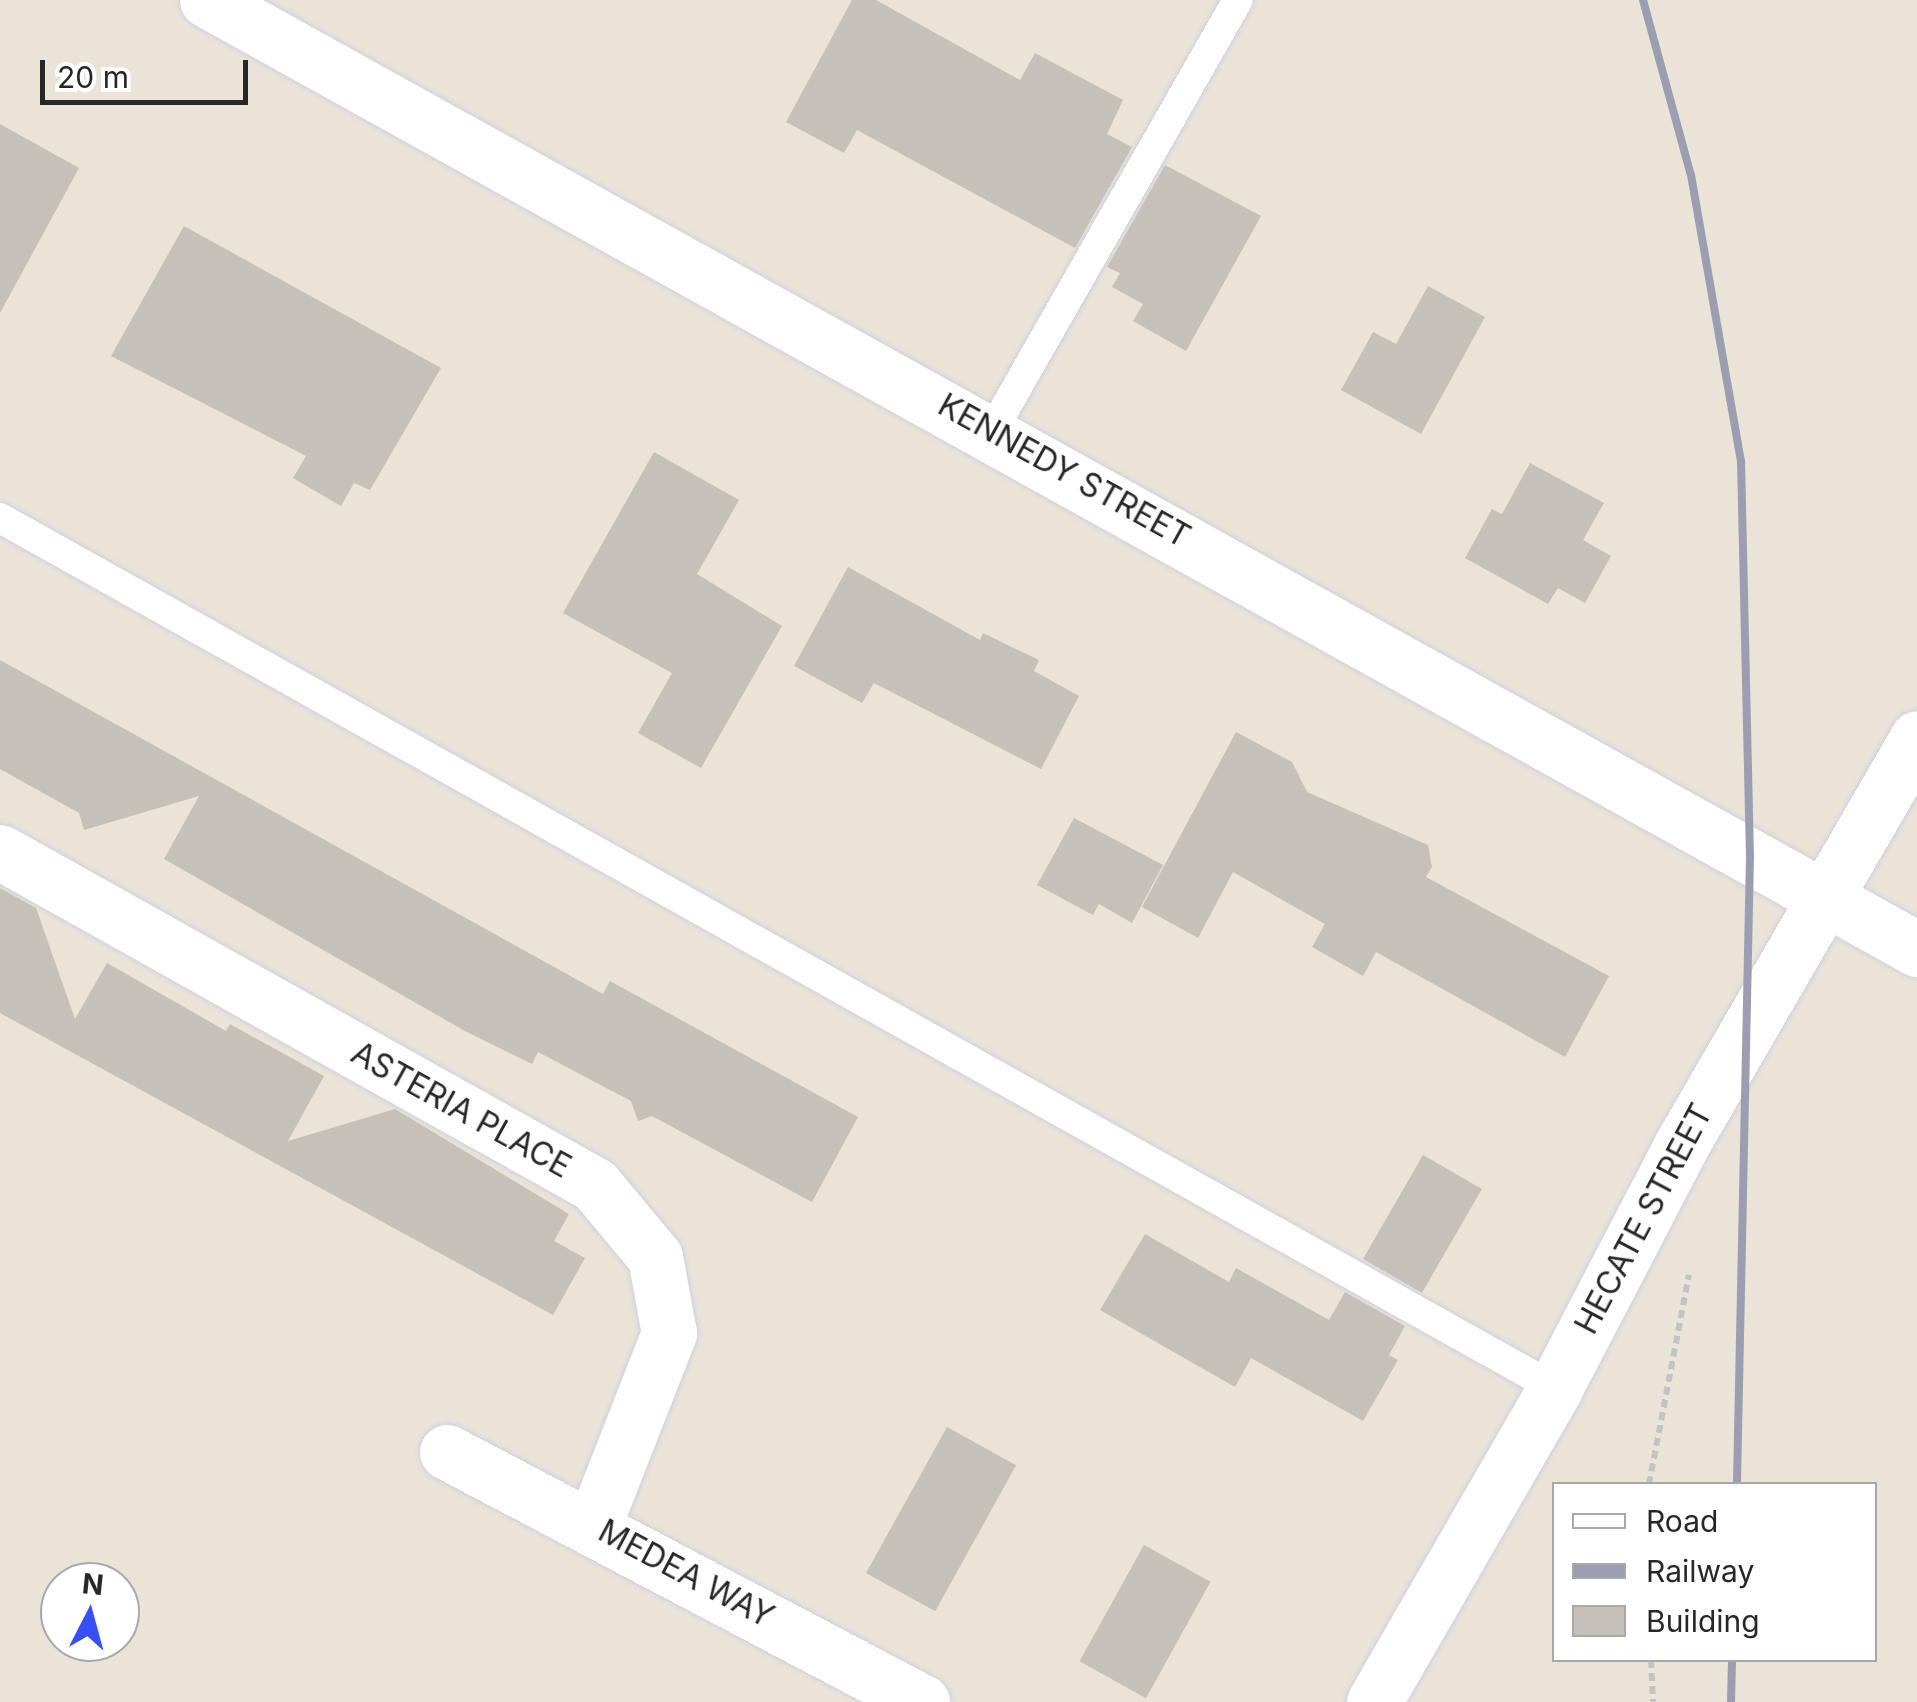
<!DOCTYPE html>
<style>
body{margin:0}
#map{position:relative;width:1917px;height:1702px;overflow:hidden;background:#eae3d8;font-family:Inter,sans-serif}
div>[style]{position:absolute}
.building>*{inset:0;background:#c5c0b8;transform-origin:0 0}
.path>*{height:6px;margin-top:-3px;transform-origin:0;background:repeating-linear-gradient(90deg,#c3c3c3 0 8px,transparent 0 13px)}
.roads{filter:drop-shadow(0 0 2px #cdd0e0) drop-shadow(0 0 2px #cdd0e0)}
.service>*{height:30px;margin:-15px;padding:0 15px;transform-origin:15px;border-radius:15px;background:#fff}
.minor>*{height:55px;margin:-27.5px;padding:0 27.5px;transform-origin:27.5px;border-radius:27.5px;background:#fff}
.rail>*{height:8px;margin:-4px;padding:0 4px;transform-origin:4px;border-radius:4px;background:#9b9db1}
span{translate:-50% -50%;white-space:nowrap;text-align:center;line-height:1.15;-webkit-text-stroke:8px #fff;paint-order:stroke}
.street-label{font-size:32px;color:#272727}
.legend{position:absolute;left:1552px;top:1482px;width:325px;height:180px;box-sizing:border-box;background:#fff;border:2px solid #a9a9a9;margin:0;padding:12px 18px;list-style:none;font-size:30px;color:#272727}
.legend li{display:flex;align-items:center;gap:20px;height:50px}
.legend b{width:50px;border:2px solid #a9a9a9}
.north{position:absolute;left:40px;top:1562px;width:100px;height:100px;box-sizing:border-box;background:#fff;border:2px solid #a9a9a9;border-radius:50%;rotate:6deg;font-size:28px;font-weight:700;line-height:40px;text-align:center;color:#272727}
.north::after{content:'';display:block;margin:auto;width:35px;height:45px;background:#374ff8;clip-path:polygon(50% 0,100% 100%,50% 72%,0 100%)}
.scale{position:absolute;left:40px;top:60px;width:208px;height:45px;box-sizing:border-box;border:5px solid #272727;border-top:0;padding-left:12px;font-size:30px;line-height:35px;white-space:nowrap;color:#272727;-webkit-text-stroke:8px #fff;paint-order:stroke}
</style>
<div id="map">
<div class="building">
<div style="clip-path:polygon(852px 0,876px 0,1020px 80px,1035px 53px,1123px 100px,1107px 134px,1132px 147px,1075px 248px,857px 130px,844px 153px,786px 122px)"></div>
<div style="clip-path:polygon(0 124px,79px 168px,0 313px)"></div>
<div style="clip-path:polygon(1165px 165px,1261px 216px,1186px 351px,1133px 321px,1143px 304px,1112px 287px,1120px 273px,1107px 267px)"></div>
<div style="clip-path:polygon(184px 226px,441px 368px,370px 490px,354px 483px,341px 506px,293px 478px,306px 456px,111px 356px)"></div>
<div style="clip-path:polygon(1428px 286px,1485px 317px,1421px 434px,1341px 390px,1373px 332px,1396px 344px)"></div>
<div style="clip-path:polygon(654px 452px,739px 500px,697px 574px,782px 626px,701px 768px,638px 733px,672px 673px,563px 613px)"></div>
<div style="clip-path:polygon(1530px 463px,1604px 503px,1583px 540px,1611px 556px,1585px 603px,1558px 588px,1548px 604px,1465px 558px,1492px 509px,1502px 514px)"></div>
<div style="clip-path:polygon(848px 567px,980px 640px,983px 633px,1039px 660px,1034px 671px,1079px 696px,1041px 769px,874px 683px,862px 703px,794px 666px)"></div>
<div style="clip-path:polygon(0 660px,603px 994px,610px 981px,858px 1117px,812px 1202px,652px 1116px,638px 1121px,631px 1101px,538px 1052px,532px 1064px,465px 1031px,164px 859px,199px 796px,84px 830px,79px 813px,0 769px)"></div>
<div style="clip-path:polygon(1236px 732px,1292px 762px,1307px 792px,1428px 845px,1432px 867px,1426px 877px,1609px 976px,1565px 1057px,1376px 952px,1363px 976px,1312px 947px,1325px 924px,1233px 872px,1198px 938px,1142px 907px)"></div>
<div style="clip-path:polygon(1074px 818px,1163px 865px,1132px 923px,1099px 904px,1093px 915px,1037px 885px)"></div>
<div style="clip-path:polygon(0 888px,36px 908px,75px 1019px,107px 963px,226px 1031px,230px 1024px,324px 1076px,288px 1141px,395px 1109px,569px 1214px,554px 1241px,585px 1258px,553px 1315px,0 1013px)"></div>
<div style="left:1423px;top:1155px;width:68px;height:120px;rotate:30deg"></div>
<div style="clip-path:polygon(1145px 1234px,1229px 1282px,1236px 1268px,1329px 1320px,1345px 1292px,1405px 1326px,1389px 1355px,1398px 1360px,1363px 1421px,1251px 1358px,1235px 1387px,1100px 1310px)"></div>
<div style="left:947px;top:1427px;width:79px;height:167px;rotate:29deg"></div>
<div style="left:1144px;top:1545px;width:76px;height:133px;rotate:29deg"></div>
</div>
<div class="path">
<div style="left:1649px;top:1484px;width:213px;rotate:-79.2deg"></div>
<div style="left:1651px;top:1660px;width:42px;rotate:87.3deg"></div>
</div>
<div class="roads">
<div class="service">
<div style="left:992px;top:431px;width:496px;rotate:-60.3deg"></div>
<div style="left:0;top:518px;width:1782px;rotate:29.23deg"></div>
</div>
<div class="minor">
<div style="left:207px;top:0;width:1956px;rotate:29.03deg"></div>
<div style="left:0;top:852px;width:682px;rotate:29.23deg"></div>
<div style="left:595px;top:1185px;width:94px;rotate:50.2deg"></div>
<div style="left:655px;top:1257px;width:77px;rotate:79.6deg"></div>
<div style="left:669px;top:1333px;width:205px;rotate:111.4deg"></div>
<div style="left:447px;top:1452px;width:537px;rotate:27.76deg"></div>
<div style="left:1374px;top:1702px;width:362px;rotate:-60deg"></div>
<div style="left:1555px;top:1388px;width:275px;rotate:-62.5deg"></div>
<div style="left:1682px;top:1144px;width:469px;rotate:-59.9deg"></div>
</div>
</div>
<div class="rail">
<div style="left:1643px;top:0;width:181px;rotate:74.7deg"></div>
<div style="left:1691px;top:175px;width:290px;rotate:80.1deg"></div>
<div style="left:1741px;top:461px;width:396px;rotate:88.7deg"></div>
<div style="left:1750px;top:857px;width:627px;rotate:91.19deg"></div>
<div style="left:1731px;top:1702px;width:42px;rotate:-88.6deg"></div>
</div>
<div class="street-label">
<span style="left:1064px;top:471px;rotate:29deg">KENNEDY STREET</span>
<span style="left:461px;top:1110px;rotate:29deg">ASTERIA PLACE</span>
<span style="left:1644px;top:1219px;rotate:-62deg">HECATE STREET</span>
<span style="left:686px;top:1574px;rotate:28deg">MEDEA WAY</span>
</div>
<ul class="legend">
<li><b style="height:12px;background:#fff"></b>Road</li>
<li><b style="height:12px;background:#9b9db1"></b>Railway</li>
<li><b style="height:28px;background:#c5c0b8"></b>Building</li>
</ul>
<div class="north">N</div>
<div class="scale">20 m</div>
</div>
